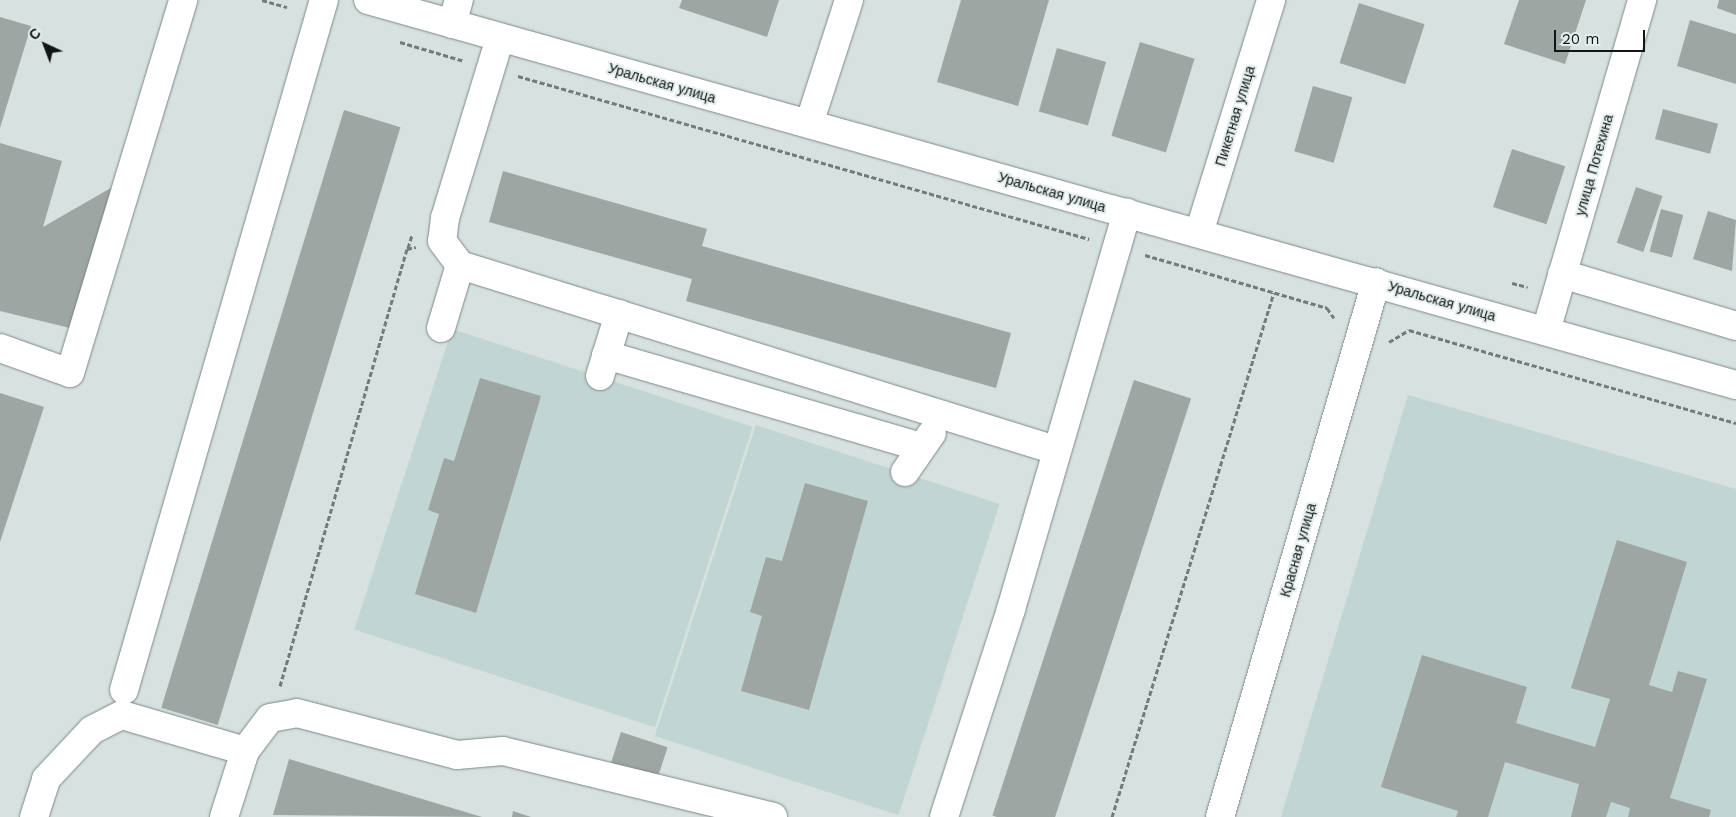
<!DOCTYPE html>
<meta charset="utf-8">
<style>
body{margin:0}
#map{position:relative;width:1736px;height:817px;overflow:hidden;background:#d6e1e0;font-family:"Work Sans",sans-serif}
div>[style]{position:absolute}
.built>*{inset:0;background:#c1d5d2;transform-origin:0 0}
.building>*{inset:0;background:#9da6a3;transform-origin:0 0}
.path>*{height:3px;margin-top:-1.5px;transform-origin:0;background:repeating-linear-gradient(90deg,#747b7b 0 5px,transparent 0 7.5px)}
.roads{filter:drop-shadow(0 0 1px #7e8887) drop-shadow(0 0 1px #7e8887)}
.minor>*{height:28px;margin:-14px;padding:0 14px;transform-origin:14px;border-radius:14px;background:#fff}
span{translate:-50% -50%;white-space:nowrap;text-align:center;line-height:1.15;-webkit-text-stroke:4px #e3eeed;paint-order:stroke}
.street-label{font-size:14px;color:#111515}
.north{position:absolute;left:20px;top:20px;width:50px;height:50px;-webkit-text-stroke:4px #e3eeed;paint-order:stroke;rotate:317deg;font-size:14px;font-weight:700;line-height:20px;text-align:center;color:#111515}
.north::after{content:'';display:block;margin:auto;width:18px;height:22px;background:#111515;clip-path:polygon(50% 0,100% 100%,50% 72%,0 100%)}
.scale{position:absolute;left:1554px;top:30px;width:91px;height:22px;box-sizing:border-box;border:2px solid #111515;border-top:0;padding-left:6px;font-size:15px;line-height:18px;white-space:nowrap;color:#111515;-webkit-text-stroke:4px #e3eeed;paint-order:stroke}
</style>
<div id="map">
<div class="built">
<div style="left:452px;top:329px;width:316px;height:316px;rotate:18deg"></div>
<div style="clip-path:polygon(1408px 395px,1736px 489px,1736px 817px,1281px 817px)"></div>
<div style="left:756px;top:425px;width:256px;height:327px;rotate:18deg"></div>
</div>
<div class="building">
<div style="clip-path:polygon(682px 0,779px 0,767px 37px,679px 8px)"></div>
<div style="clip-path:polygon(961px 0,1049px 0,1018px 106px,937px 82px)"></div>
<div style="clip-path:polygon(1519px 0,1586px 0,1565px 64px,1504px 44px)"></div>
<div style="clip-path:polygon(1719px 0,1736px 0,1736px 15px,1717px 8px)"></div>
<div style="left:1359px;top:3px;width:69px;height:63px;rotate:18deg"></div>
<div style="clip-path:polygon(0 17px,31px 26px,0 128px)"></div>
<div style="clip-path:polygon(1690px 20px,1736px 34px,1736px 84px,1677px 66px)"></div>
<div style="left:1140px;top:42px;width:57px;height:98px;rotate:17deg"></div>
<div style="left:1057px;top:48px;width:51px;height:66px;rotate:16deg"></div>
<div style="left:1313px;top:86px;width:41px;height:68px;rotate:16deg"></div>
<div style="left:1663px;top:109px;width:57px;height:31px;rotate:15deg"></div>
<div style="left:344px;top:110px;width:59px;height:625px;rotate:17deg"></div>
<div style="clip-path:polygon(0 143px,62px 161px,43px 227px,116px 185px,74px 329px,0 311px)"></div>
<div style="left:1512px;top:149px;width:56px;height:61px;rotate:18deg"></div>
<div style="clip-path:polygon(503px 171px,707px 229px,702px 246px,1011px 333px,996px 388px,686px 301px,692px 279px,489px 222px)"></div>
<div style="left:1636px;top:187px;width:28px;height:59px;rotate:19deg"></div>
<div style="left:1661px;top:209px;width:23px;height:44px;rotate:15deg"></div>
<div style="clip-path:polygon(1708px 211px,1736px 220px,1732px 271px,1693px 259px)"></div>
<div style="clip-path:polygon(480px 378px,541px 396px,476px 613px,415px 594px,439px 514px,428px 510px,444px 458px,454px 461px)"></div>
<div style="left:1134px;top:380px;width:60px;height:458px;rotate:18deg"></div>
<div style="clip-path:polygon(0 393px,44px 407px,0 542px)"></div>
<div style="clip-path:polygon(805px 483px,868px 501px,809px 710px,741px 691px,762px 616px,750px 612px,766px 557px,782px 561px)"></div>
<div style="clip-path:polygon(1617px 540px,1687px 562px,1649px 685px,1672px 692px,1678px 671px,1707px 679px,1670px 798px,1711px 810px,1709px 817px,1628px 817px,1630px 808px,1611px 802px,1606px 817px,1571px 817px,1579px 784px,1505px 762px,1488px 817px,1456px 817px,1458px 811px,1381px 787px,1422px 655px,1527px 687px,1516px 723px,1595px 747px,1610px 699px,1571px 688px)"></div>
<div style="left:621px;top:732px;width:49px;height:32px;rotate:18deg"></div>
<div style="clip-path:polygon(289px 759px,482px 817px,273px 815px)"></div>
<div style="clip-path:polygon(513px 811px,531px 817px,512px 817px)"></div>
</div>
<div class="path">
<div style="left:262px;top:0;width:26px;rotate:16deg"></div>
<div style="left:400px;top:42px;width:67px;rotate:16.5deg"></div>
<div style="left:518px;top:76px;width:594px;rotate:15.93deg"></div>
<div style="left:408px;top:248px;width:14px;rotate:-73deg"></div>
<div style="left:1145px;top:255px;width:190px;rotate:16.2deg"></div>
<div style="left:1327px;top:308px;width:12px;rotate:55deg"></div>
<div style="left:1512px;top:283px;width:16px;rotate:14deg"></div>
<div style="left:1389px;top:342px;width:23px;rotate:-31deg"></div>
<div style="left:1409px;top:330px;width:340px;rotate:15.9deg"></div>
<div style="left:280px;top:686px;width:455px;rotate:-73.8deg"></div>
<div style="left:407px;top:249px;width:9px;rotate:-13deg"></div>
<div style="left:1112px;top:817px;width:549px;rotate:-72.85deg"></div>
</div>
<div class="roads">
<div class="minor">
<div style="left:368px;top:0;width:1421px;rotate:15.72deg"></div>
<div style="left:452px;top:24px;width:25px;rotate:-74deg"></div>
<div style="left:500px;top:38px;width:188px;rotate:107deg"></div>
<div style="left:445px;top:218px;width:23px;rotate:97deg"></div>
<div style="left:442px;top:241px;width:30px;rotate:53deg"></div>
<div style="left:460px;top:265px;width:623px;rotate:17.27deg"></div>
<div style="left:809px;top:124px;width:130px;rotate:-72.1deg"></div>
<div style="left:1199px;top:233px;width:244px;rotate:-72.8deg"></div>
<div style="left:1562px;top:274px;width:182px;rotate:16.6deg"></div>
<div style="left:441px;top:328px;width:66px;rotate:-73.2deg"></div>
<div style="left:1546px;top:331px;width:345px;rotate:-73.8deg"></div>
<div style="left:0;top:348px;width:74px;rotate:19.7deg"></div>
<div style="left:70px;top:373px;width:390px;rotate:-73.1deg"></div>
<div style="left:606px;top:355px;width:328px;rotate:16.3deg"></div>
<div style="left:600px;top:376px;width:65px;rotate:-73deg"></div>
<div style="left:905px;top:472px;width:47px;rotate:-55.3deg"></div>
<div style="left:124px;top:690px;width:718px;rotate:-73.84deg"></div>
<div style="left:34px;top:817px;width:40px;rotate:-72deg"></div>
<div style="left:46px;top:779px;width:67px;rotate:-46.8deg"></div>
<div style="left:92px;top:730px;width:34px;rotate:-27deg"></div>
<div style="left:122px;top:715px;width:128px;rotate:16.3deg"></div>
<div style="left:224px;top:817px;width:69px;rotate:-72.3deg"></div>
<div style="left:245px;top:751px;width:41px;rotate:-52.9deg"></div>
<div style="left:270px;top:718px;width:27px;rotate:-10deg"></div>
<div style="left:297px;top:713px;width:165px;rotate:14.7deg"></div>
<div style="left:457px;top:755px;width:46px;rotate:-5deg"></div>
<div style="left:503px;top:751px;width:278px;rotate:13.7deg"></div>
<div style="left:944px;top:817px;width:219px;rotate:-72.1deg"></div>
<div style="left:1011px;top:609px;width:413px;rotate:-73.7deg"></div>
<div style="left:1220px;top:817px;width:557px;rotate:-73.74deg"></div>
</div>
</div>
<div class="street-label">
<span style="left:662px;top:83px;rotate:16deg">Уральская улица</span>
<span style="left:1235px;top:116px;rotate:-73deg">Пикетная улица</span>
<span style="left:1594px;top:165px;rotate:-74deg">улица Потехина</span>
<span style="left:1052px;top:192px;rotate:16deg">Уральская улица</span>
<span style="left:1442px;top:301px;rotate:16deg">Уральская улица</span>
<span style="left:1298px;top:550px;rotate:-74deg">Красная улица</span>
</div>
<div class="north">С</div>
<div class="scale">20 m</div>
</div>
